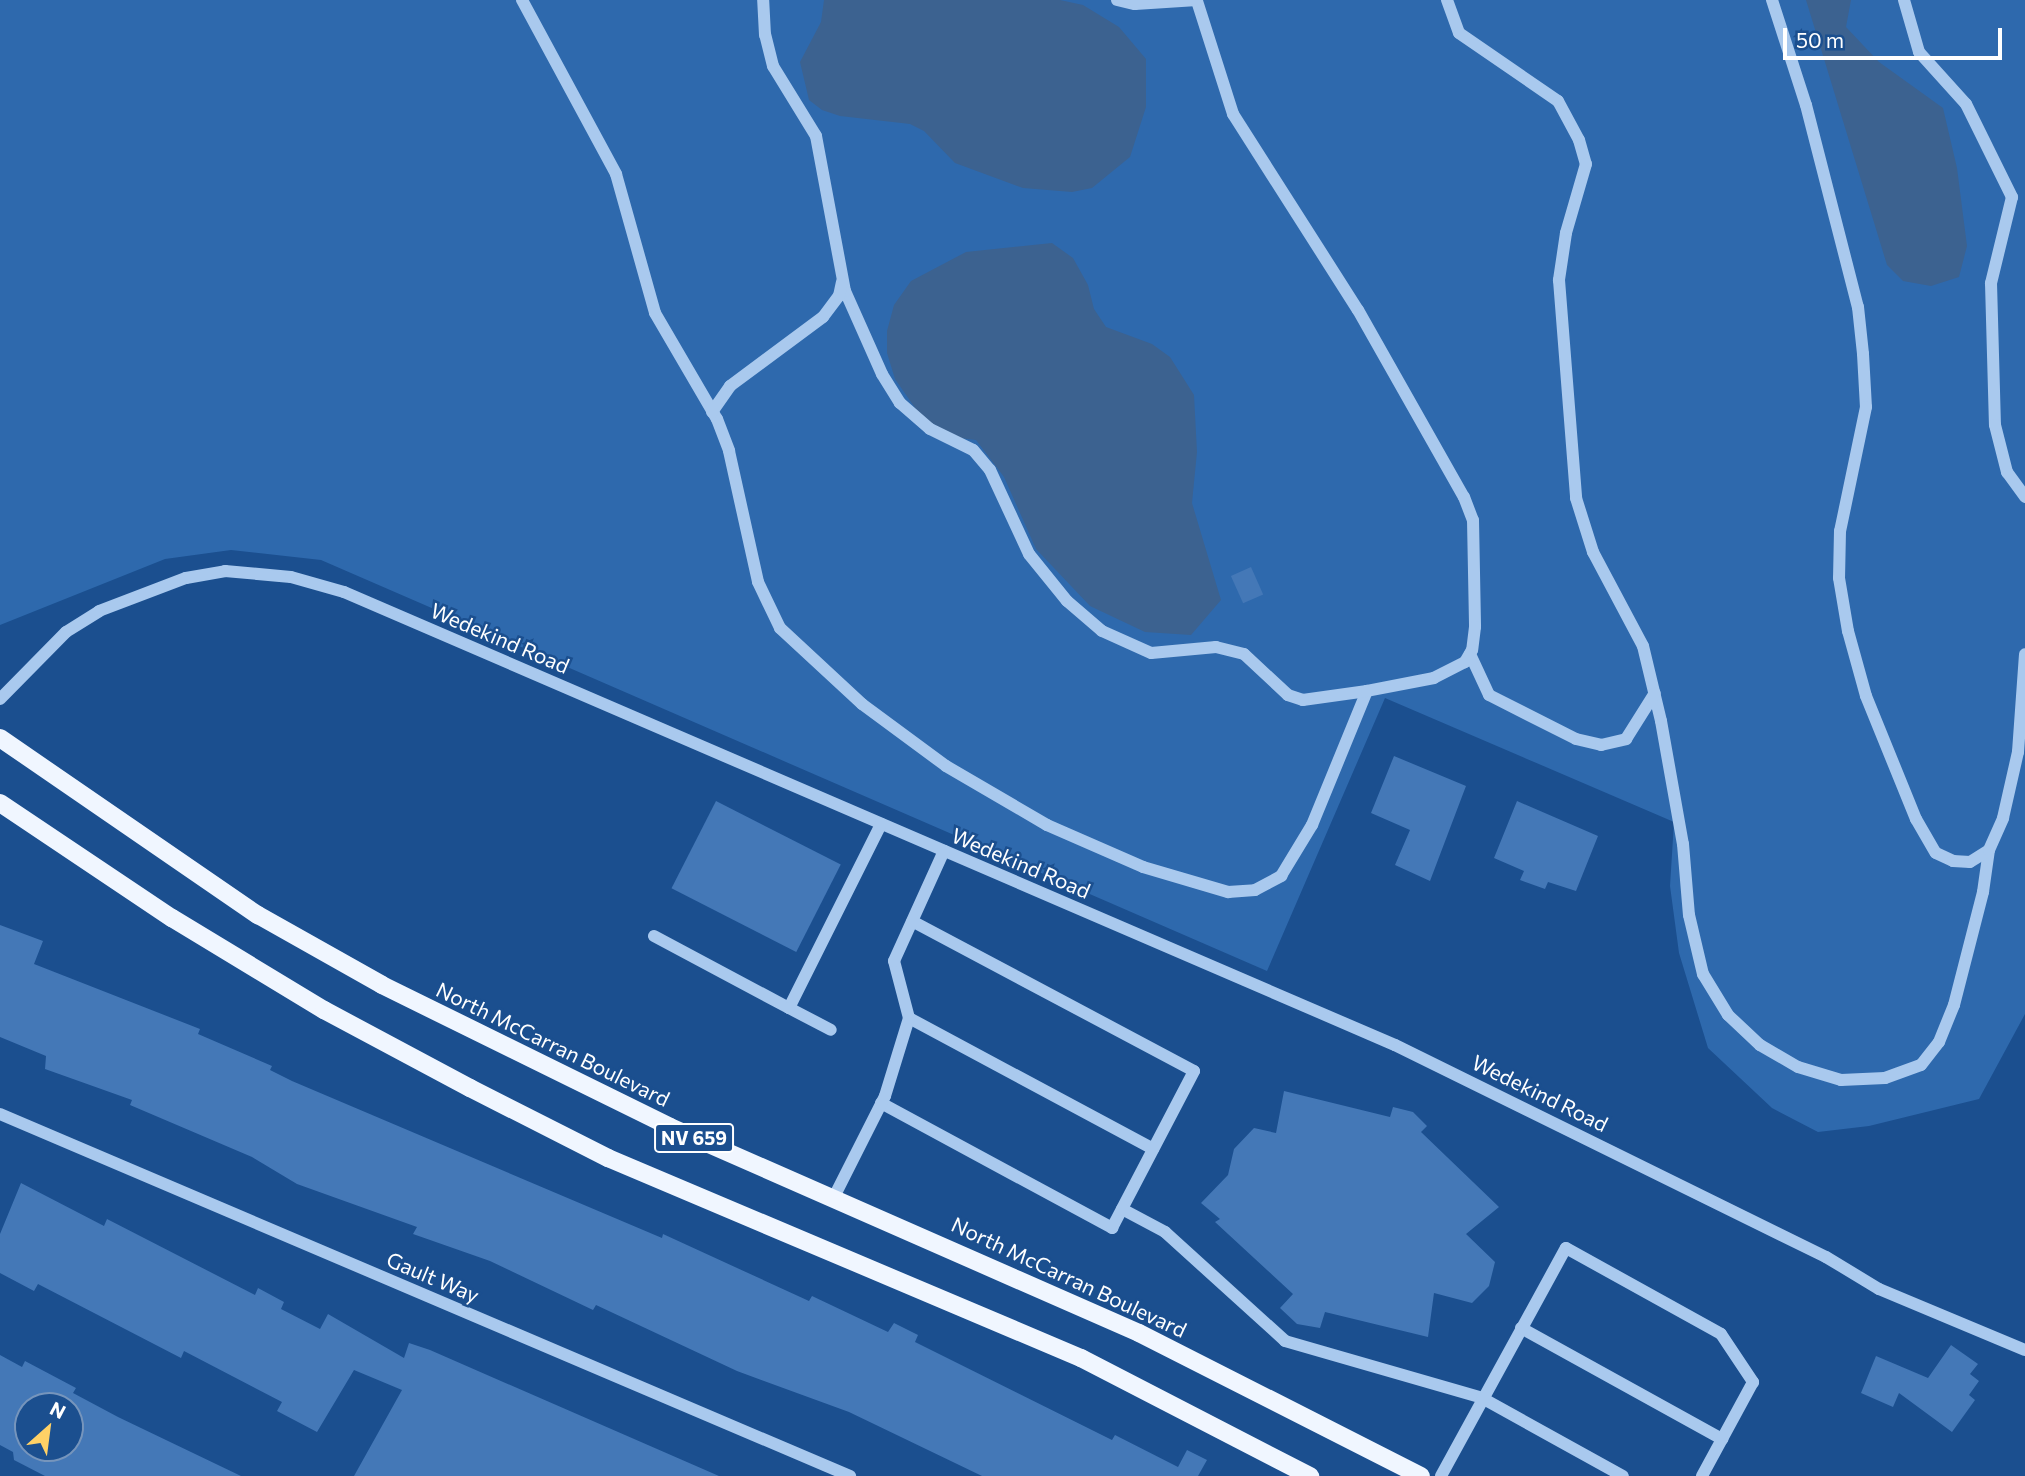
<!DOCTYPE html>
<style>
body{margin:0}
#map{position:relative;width:2025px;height:1476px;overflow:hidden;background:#1b4f8f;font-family:Commissioner,sans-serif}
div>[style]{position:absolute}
.green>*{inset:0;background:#2e69ad}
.water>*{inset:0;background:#3c6290}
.building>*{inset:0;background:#4478b7;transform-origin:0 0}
.minor>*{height:12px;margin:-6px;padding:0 6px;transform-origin:6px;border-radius:6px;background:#a9c9ee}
.major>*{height:18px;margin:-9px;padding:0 9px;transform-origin:9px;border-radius:9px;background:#f0f6ff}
span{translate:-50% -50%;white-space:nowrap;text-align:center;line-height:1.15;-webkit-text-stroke:5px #1b4f8f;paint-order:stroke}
.shield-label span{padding:2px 5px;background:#1b4f8f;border:2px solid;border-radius:5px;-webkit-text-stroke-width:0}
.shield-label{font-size:19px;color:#fff;font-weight:700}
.street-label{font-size:21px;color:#fff}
.north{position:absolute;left:14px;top:1392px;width:70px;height:70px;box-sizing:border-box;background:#1b4f8f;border:2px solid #7695bc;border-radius:50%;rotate:28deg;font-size:19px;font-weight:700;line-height:28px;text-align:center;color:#fff}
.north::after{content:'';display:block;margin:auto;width:24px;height:32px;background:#ffd166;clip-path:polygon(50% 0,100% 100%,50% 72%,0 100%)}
.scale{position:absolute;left:1783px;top:28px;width:219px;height:32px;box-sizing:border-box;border:4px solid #fff;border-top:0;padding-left:9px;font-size:21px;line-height:24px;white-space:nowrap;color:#fff;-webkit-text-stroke:5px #1b4f8f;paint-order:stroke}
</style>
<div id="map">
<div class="green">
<div style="clip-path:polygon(0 0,2025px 0,2025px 1014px,1979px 1099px,1869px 1126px,1818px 1132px,1772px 1108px,1708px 1048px,1679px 953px,1670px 886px,1674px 822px,1385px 698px,1267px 971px,321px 560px,231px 550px,165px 559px,0 625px)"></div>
</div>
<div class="water">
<div style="clip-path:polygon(824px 0,1060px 0,1083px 5px,1119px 27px,1146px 59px,1146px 107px,1130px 157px,1092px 188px,1072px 192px,1023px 188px,955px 163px,924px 131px,910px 124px,840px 116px,822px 110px,809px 100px,800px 62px,821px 22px)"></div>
<div style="clip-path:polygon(1806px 0,1851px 0,1846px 27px,1879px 62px,1943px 108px,1957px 168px,1967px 246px,1959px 277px,1931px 286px,1903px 281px,1887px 265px)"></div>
<div style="clip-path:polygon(1052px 243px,1073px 258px,1088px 285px,1094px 309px,1106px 327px,1152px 344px,1170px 357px,1194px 395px,1197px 452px,1192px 503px,1221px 600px,1191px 635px,1145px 632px,1090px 606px,1036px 549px,1004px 477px,976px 440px,959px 438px,922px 418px,895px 379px,887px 353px,887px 331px,894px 305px,911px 281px,966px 252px)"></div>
</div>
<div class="building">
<div style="left:1251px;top:567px;width:30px;height:22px;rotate:66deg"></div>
<div style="clip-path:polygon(1394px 756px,1466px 786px,1430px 881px,1395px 865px,1410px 830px,1371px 813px)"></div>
<div style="left:716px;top:801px;width:140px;height:98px;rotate:27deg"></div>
<div style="clip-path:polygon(1517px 801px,1598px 836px,1576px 891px,1548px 882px,1545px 889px,1520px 880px,1524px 871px,1494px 858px)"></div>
<div style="clip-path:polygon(0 925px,43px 941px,34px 964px,200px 1029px,198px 1034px,272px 1066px,270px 1070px,292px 1081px,662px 1238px,663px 1234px,809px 1301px,812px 1296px,888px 1332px,894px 1323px,918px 1335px,915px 1342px,1112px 1440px,1115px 1435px,1178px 1467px,1187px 1450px,1207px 1460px,1198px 1476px,982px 1476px,849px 1412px,737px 1371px,596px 1305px,593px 1310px,490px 1261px,413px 1234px,417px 1227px,297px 1184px,252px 1157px,130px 1105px,132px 1100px,45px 1069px,46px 1056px,0 1037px)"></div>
<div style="clip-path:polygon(1284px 1091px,1390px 1117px,1393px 1107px,1413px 1112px,1427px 1126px,1421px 1132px,1499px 1207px,1466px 1234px,1495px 1262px,1489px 1286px,1472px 1303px,1434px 1293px,1428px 1337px,1325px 1312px,1320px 1328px,1297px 1324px,1280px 1308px,1293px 1294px,1215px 1222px,1220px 1219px,1201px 1203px,1228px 1175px,1234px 1149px,1254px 1128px,1276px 1133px)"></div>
<div style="clip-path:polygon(21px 1183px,104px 1226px,107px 1219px,255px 1295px,258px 1288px,284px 1302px,281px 1309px,320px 1329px,328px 1314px,404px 1358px,409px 1343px,430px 1350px,719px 1476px,354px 1476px,402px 1390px,354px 1370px,317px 1432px,277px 1411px,282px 1402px,184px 1351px,181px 1358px,38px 1284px,34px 1291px,0 1273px,0 1234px)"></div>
<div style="clip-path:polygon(1951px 1345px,1978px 1364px,1970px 1374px,1979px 1381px,1969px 1395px,1975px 1400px,1952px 1432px,1899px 1393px,1893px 1407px,1861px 1393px,1876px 1356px,1928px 1378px)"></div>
<div style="clip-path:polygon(evenodd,0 1355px,22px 1367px,25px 1361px,76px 1388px,73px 1393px,118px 1417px,241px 1476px,45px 1476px,14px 1460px,13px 1452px,0 1445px,0 1355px,28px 1406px,70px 1406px,70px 1448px,28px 1448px,28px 1406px)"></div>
</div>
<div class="minor">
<div style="left:522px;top:0;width:198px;rotate:61.6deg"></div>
<div style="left:616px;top:174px;width:144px;rotate:74.3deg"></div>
<div style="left:655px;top:313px;width:123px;rotate:59.7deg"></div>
<div style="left:717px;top:419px;width:34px;rotate:69deg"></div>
<div style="left:729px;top:451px;width:134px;rotate:77.5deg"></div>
<div style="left:758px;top:582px;width:51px;rotate:64.4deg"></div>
<div style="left:780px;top:628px;width:112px;rotate:42.8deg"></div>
<div style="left:862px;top:704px;width:104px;rotate:36.4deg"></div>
<div style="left:946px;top:766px;width:117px;rotate:30.3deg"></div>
<div style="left:1047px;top:825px;width:105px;rotate:23.6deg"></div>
<div style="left:1143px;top:867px;width:89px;rotate:16.4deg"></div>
<div style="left:1228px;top:892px;width:27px;rotate:-4deg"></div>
<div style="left:1255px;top:890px;width:30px;rotate:-28deg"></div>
<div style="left:1281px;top:876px;width:60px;rotate:-58.7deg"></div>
<div style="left:1312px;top:825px;width:145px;rotate:-67.7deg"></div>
<div style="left:1367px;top:691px;width:65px;rotate:172deg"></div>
<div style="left:1303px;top:700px;width:16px;rotate:-162deg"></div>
<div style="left:1288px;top:695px;width:60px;rotate:-137deg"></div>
<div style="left:1244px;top:654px;width:29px;rotate:-166deg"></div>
<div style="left:1216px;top:647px;width:65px;rotate:174.7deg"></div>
<div style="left:1151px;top:653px;width:54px;rotate:-155.8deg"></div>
<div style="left:1102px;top:631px;width:46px;rotate:-139.4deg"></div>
<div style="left:1067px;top:601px;width:60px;rotate:-129deg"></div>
<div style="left:1029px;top:554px;width:93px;rotate:-114.9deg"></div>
<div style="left:990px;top:470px;width:26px;rotate:-130deg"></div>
<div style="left:973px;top:450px;width:48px;rotate:-154deg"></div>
<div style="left:930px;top:429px;width:40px;rotate:-139deg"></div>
<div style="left:900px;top:403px;width:34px;rotate:-122deg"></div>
<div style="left:882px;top:374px;width:91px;rotate:-114deg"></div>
<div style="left:845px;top:291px;width:158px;rotate:-100.6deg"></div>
<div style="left:816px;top:136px;width:82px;rotate:-121.6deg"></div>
<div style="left:773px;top:66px;width:32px;rotate:-104deg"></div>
<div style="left:765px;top:35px;width:35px;rotate:-93deg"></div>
<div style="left:1117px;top:0;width:18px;rotate:13deg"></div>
<div style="left:1135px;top:4px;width:62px;rotate:-3.7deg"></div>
<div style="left:1447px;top:0;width:35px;rotate:70deg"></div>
<div style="left:1459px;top:33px;width:120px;rotate:34.5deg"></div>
<div style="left:1558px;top:101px;width:44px;rotate:61.7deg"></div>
<div style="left:1579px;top:140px;width:25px;rotate:74deg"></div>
<div style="left:1586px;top:164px;width:72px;rotate:106.2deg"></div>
<div style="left:1566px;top:233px;width:48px;rotate:98.5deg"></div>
<div style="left:1559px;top:280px;width:219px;rotate:85.5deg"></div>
<div style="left:1576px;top:498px;width:57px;rotate:72.5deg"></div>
<div style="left:1593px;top:552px;width:106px;rotate:62deg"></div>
<div style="left:1643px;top:646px;width:77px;rotate:76.5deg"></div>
<div style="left:1661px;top:721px;width:125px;rotate:79.9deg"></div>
<div style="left:1683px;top:844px;width:71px;rotate:85.2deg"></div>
<div style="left:1689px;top:915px;width:61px;rotate:76.7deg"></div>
<div style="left:1703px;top:974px;width:48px;rotate:58.6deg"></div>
<div style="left:1728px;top:1015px;width:44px;rotate:43.2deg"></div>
<div style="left:1760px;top:1045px;width:44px;rotate:30.1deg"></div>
<div style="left:1798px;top:1067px;width:45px;rotate:16.8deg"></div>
<div style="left:1841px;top:1080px;width:44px;rotate:-2.6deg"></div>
<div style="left:1885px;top:1078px;width:38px;rotate:-20deg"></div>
<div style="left:1921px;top:1065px;width:29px;rotate:-52deg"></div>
<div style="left:1939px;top:1042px;width:40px;rotate:-68deg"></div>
<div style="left:1954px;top:1005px;width:117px;rotate:-75.6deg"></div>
<div style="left:1983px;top:892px;width:42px;rotate:-81.9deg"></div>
<div style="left:1772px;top:0;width:110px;rotate:72.1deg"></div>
<div style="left:1806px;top:105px;width:209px;rotate:75.6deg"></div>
<div style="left:1858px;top:307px;width:47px;rotate:83.9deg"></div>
<div style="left:1863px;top:354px;width:53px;rotate:86.8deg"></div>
<div style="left:1866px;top:407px;width:127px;rotate:101.8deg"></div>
<div style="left:1840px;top:531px;width:47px;rotate:91.2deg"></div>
<div style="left:1839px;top:578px;width:54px;rotate:80.4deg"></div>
<div style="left:1848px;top:631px;width:67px;rotate:74.5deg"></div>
<div style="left:1866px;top:696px;width:133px;rotate:67.9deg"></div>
<div style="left:1916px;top:819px;width:39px;rotate:60deg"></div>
<div style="left:1936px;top:853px;width:19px;rotate:25deg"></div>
<div style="left:1953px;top:861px;width:17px;rotate:3deg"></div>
<div style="left:1970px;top:862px;width:22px;rotate:-32deg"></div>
<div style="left:1989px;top:850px;width:35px;rotate:-66deg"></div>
<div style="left:2003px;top:818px;width:68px;rotate:-77.2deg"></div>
<div style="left:2018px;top:752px;width:98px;rotate:-85.9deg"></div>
<div style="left:1904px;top:0;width:54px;rotate:73.9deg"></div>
<div style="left:1919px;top:52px;width:70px;rotate:47.9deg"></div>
<div style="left:1966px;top:104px;width:104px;rotate:63.7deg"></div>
<div style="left:2012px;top:197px;width:89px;rotate:103.7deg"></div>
<div style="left:1991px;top:283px;width:142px;rotate:88.4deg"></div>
<div style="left:1995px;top:425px;width:49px;rotate:75.7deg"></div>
<div style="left:2007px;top:472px;width:31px;rotate:54deg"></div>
<div style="left:1197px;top:1px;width:119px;rotate:72.3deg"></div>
<div style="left:1233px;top:114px;width:232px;rotate:57.5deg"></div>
<div style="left:1358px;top:310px;width:215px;rotate:60.5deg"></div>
<div style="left:1464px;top:497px;width:25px;rotate:69deg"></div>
<div style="left:1473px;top:520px;width:107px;rotate:88.9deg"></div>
<div style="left:1475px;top:627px;width:23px;rotate:97deg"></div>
<div style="left:1472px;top:650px;width:14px;rotate:120deg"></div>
<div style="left:1465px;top:662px;width:35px;rotate:153deg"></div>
<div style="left:1434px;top:678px;width:68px;rotate:169deg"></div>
<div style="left:712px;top:412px;width:32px;rotate:-55deg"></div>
<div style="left:730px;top:386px;width:116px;rotate:-36.6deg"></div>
<div style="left:823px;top:317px;width:26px;rotate:-53deg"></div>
<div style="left:839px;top:296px;width:14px;rotate:-78deg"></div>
<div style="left:1470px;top:654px;width:45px;rotate:65.1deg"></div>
<div style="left:1489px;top:695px;width:97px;rotate:26.8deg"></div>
<div style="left:1576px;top:739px;width:26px;rotate:13deg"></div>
<div style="left:1601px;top:745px;width:26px;rotate:-13deg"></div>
<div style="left:1626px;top:739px;width:54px;rotate:-57.8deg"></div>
<div style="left:0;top:699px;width:94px;rotate:-45.4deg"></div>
<div style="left:66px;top:632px;width:39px;rotate:-32deg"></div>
<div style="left:99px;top:611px;width:93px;rotate:-20.8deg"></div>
<div style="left:186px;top:578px;width:40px;rotate:-10deg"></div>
<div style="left:225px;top:571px;width:66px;rotate:5.2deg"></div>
<div style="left:291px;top:577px;width:55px;rotate:15.8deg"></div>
<div style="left:344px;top:592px;width:1144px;rotate:23.32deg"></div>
<div style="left:1395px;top:1045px;width:480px;rotate:26.2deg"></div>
<div style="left:1826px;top:1257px;width:62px;rotate:31.1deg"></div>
<div style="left:1879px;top:1289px;width:158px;rotate:22.7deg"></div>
<div style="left:654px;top:936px;width:153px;rotate:28.1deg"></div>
<div style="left:789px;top:1008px;width:206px;rotate:-63.4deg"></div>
<div style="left:789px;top:1008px;width:47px;rotate:27.6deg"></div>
<div style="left:909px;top:1018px;width:277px;rotate:28.2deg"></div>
<div style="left:881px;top:1103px;width:263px;rotate:28.4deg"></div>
<div style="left:1112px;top:1228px;width:177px;rotate:-62.4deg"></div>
<div style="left:1194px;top:1071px;width:319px;rotate:-152deg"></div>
<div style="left:0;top:1114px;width:924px;rotate:23.07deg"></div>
<div style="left:834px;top:1197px;width:113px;rotate:-63.2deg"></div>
<div style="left:885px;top:1096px;width:82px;rotate:-72.9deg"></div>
<div style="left:909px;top:1018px;width:59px;rotate:-104.7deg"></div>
<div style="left:894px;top:961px;width:121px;rotate:-65.6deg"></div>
<div style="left:1122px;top:1209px;width:49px;rotate:28.1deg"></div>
<div style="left:1165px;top:1232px;width:162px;rotate:42.2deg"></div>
<div style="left:1285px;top:1341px;width:205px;rotate:16.1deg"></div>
<div style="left:1482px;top:1398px;width:161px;rotate:29deg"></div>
<div style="left:1521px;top:1328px;width:230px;rotate:28.9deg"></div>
<div style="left:1441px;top:1476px;width:260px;rotate:-61.3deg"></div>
<div style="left:1566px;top:1248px;width:177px;rotate:29deg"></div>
<div style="left:1721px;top:1334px;width:58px;rotate:56.3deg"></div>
<div style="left:1753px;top:1382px;width:107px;rotate:118.5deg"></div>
</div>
<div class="major">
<div style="left:0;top:738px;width:313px;rotate:34.5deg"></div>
<div style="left:258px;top:915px;width:142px;rotate:29.4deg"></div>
<div style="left:382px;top:985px;width:321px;rotate:26.2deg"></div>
<div style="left:670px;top:1127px;width:512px;rotate:23.71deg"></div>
<div style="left:1139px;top:1333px;width:316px;rotate:26.9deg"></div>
<div style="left:0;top:803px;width:207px;rotate:33.8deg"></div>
<div style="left:172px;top:918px;width:178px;rotate:31.2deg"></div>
<div style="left:324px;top:1010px;width:166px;rotate:28.1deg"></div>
<div style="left:470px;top:1088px;width:155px;rotate:26.9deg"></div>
<div style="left:608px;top:1158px;width:514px;rotate:22.92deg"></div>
<div style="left:1081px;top:1358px;width:258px;rotate:27.3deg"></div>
</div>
<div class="shield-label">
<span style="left:694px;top:1138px">NV 659</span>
</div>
<div class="street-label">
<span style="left:500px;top:638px;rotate:23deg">Wedekind Road</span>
<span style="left:1021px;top:863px;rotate:23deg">Wedekind Road</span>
<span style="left:553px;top:1044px;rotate:26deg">North McCarran Boulevard</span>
<span style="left:1540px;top:1093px;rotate:26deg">Wedekind Road</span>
<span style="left:433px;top:1277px;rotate:23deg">Gault Way</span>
<span style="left:1069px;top:1277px;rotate:25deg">North McCarran Boulevard</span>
</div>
<div class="north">N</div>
<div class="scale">50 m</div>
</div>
